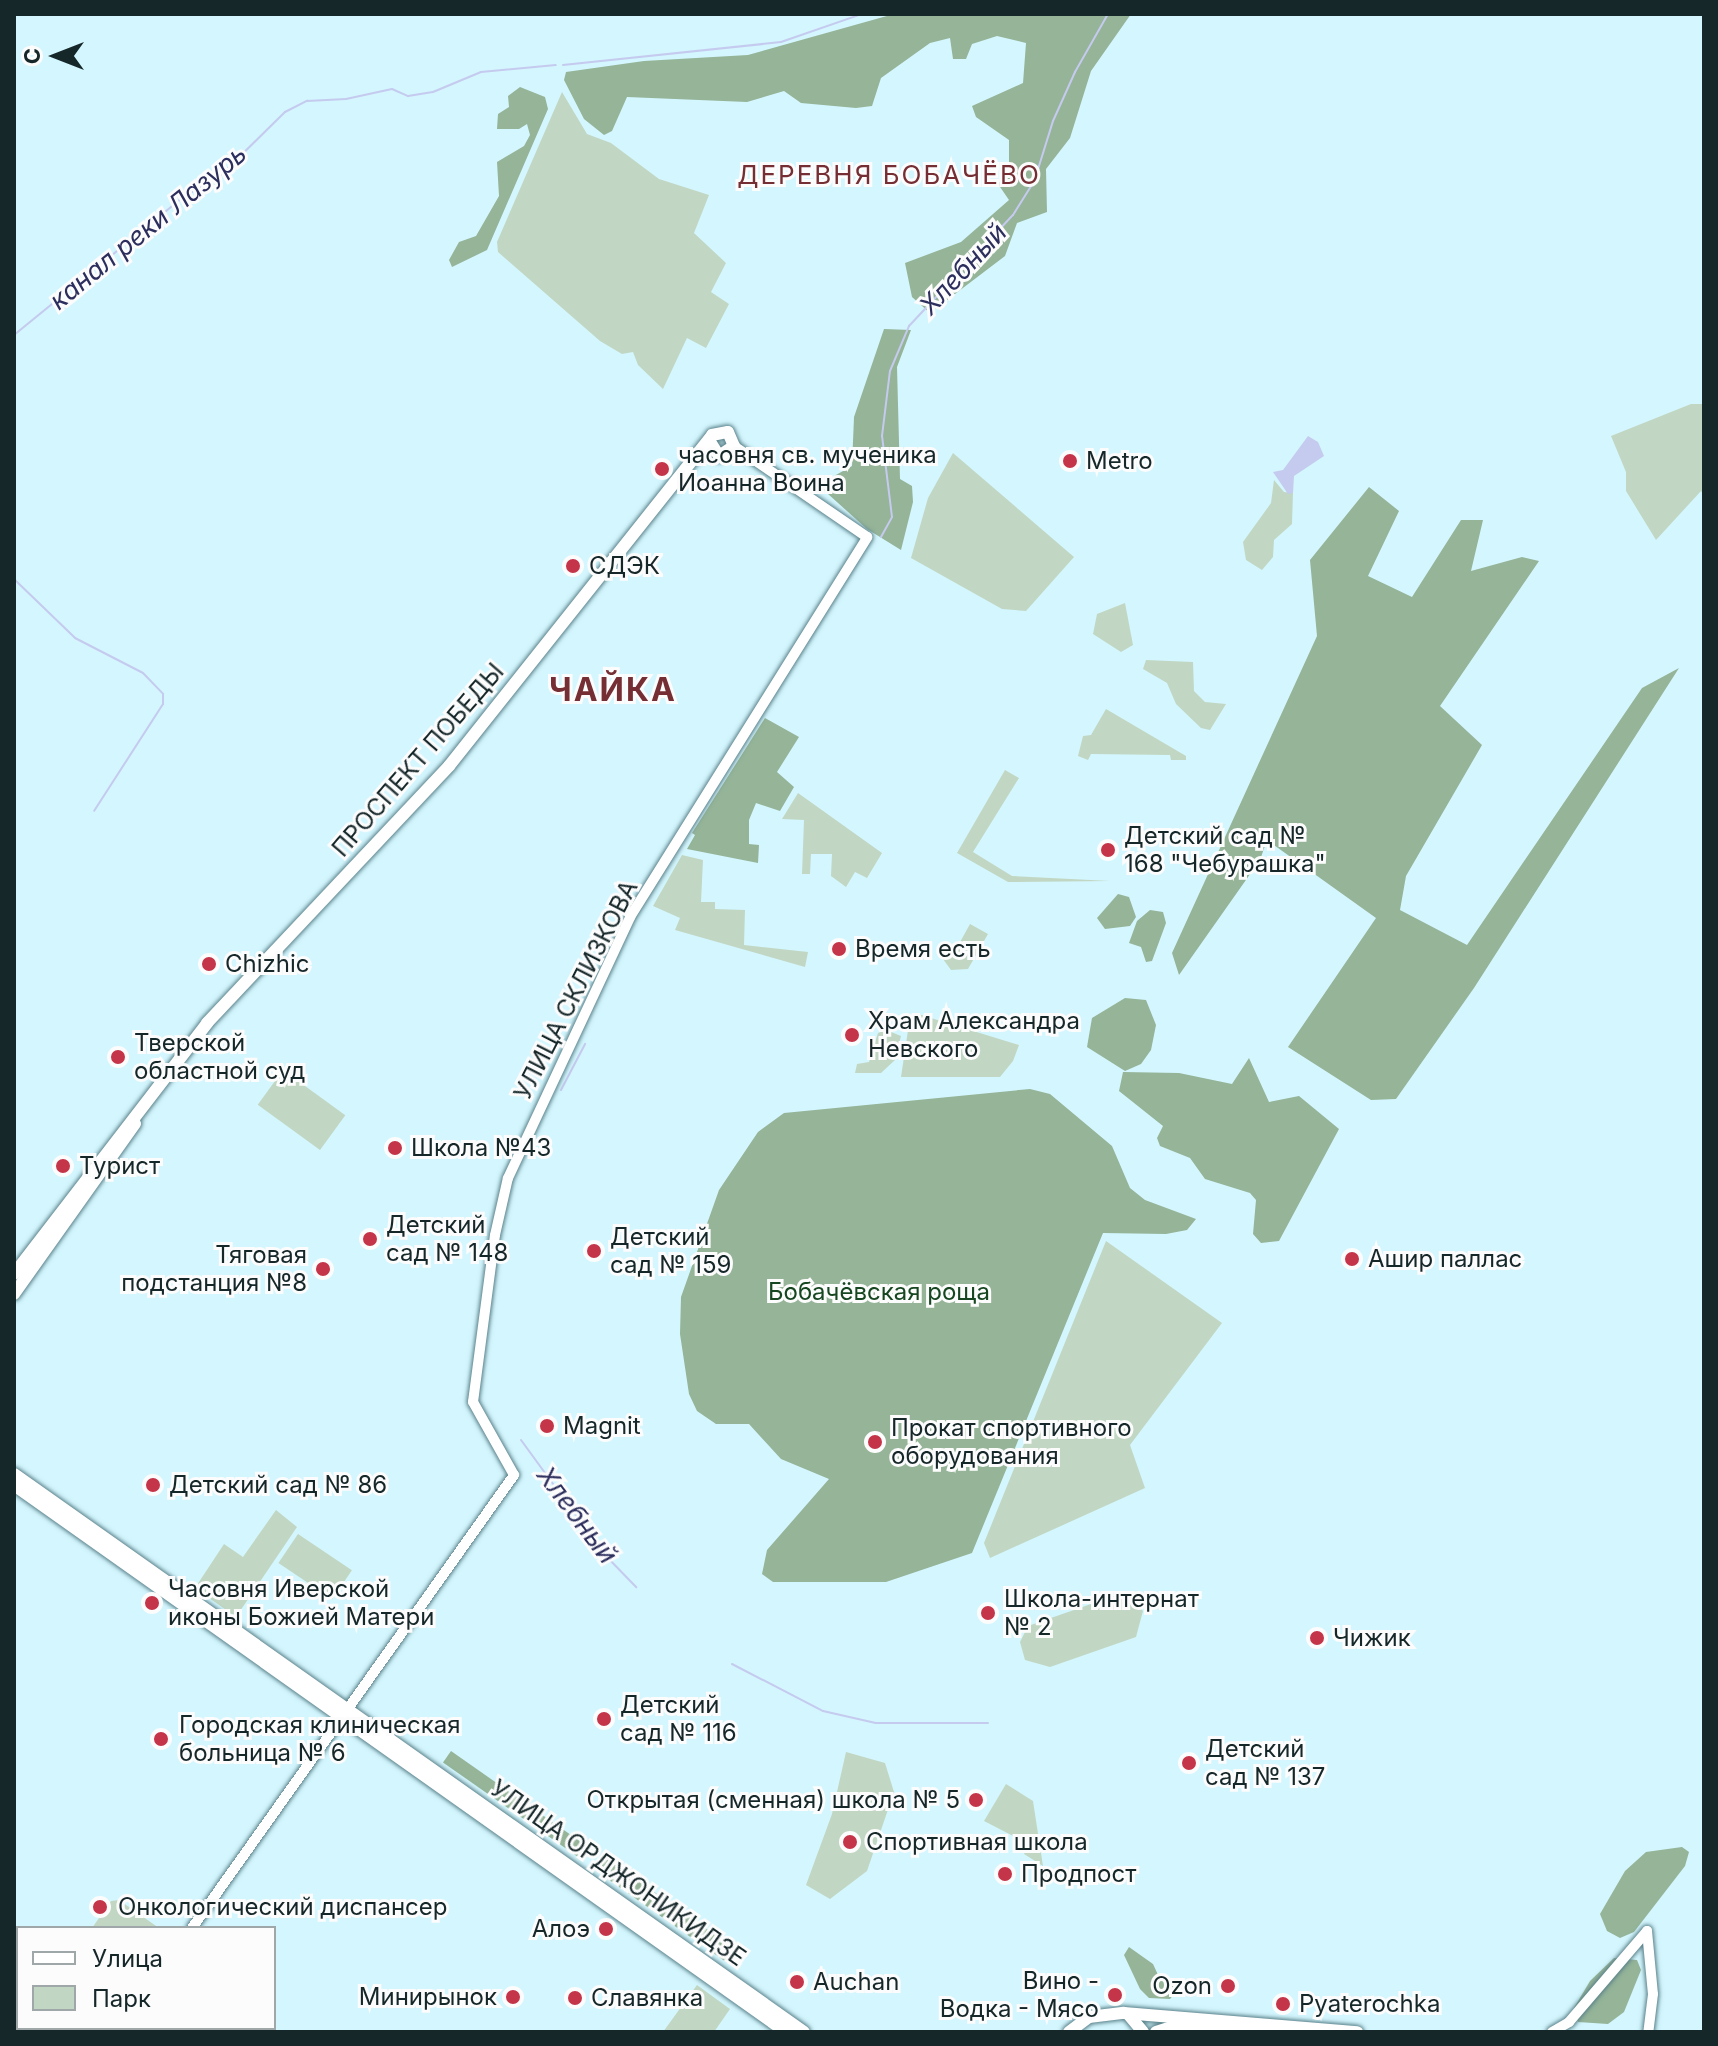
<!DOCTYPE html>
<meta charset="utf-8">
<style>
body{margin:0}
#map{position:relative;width:1718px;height:2046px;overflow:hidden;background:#d4f6fe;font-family:Inter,sans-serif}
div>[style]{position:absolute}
.green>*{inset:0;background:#c1d7c3;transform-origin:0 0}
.forest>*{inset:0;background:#95b498;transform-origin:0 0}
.water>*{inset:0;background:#c5caef}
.stream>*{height:2px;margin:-1px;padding:0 1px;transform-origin:1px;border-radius:1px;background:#c5caef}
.roads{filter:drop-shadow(0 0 2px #59818a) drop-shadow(0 0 2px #59818a)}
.minor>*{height:10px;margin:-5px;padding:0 5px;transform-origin:5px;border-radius:5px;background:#fff}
.major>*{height:12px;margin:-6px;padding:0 6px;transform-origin:6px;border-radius:6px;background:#fff}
.dots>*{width:22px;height:22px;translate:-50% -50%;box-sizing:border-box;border:4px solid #fcfcfc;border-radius:50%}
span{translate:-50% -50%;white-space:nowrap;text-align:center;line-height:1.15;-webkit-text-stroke:6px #fcfcfc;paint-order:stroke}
.poi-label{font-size:24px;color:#16272a}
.left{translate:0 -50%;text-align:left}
.right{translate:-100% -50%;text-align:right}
.street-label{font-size:24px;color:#16272a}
.park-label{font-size:24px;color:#164721}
.neighbourhood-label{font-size:26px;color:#752e34;letter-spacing:2px}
.water-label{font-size:26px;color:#2c2e5d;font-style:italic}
.district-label{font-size:32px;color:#752e34;font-weight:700;letter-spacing:2px}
.frame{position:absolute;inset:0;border:16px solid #16272a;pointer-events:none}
.legend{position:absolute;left:16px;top:1926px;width:260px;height:104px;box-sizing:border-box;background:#fcfcfc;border:2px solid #a0a7a8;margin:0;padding:10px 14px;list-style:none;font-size:24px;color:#16272a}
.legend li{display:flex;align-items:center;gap:16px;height:40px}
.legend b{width:40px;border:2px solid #a0a7a8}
.north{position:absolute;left:16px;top:16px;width:80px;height:80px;-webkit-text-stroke:6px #fcfcfc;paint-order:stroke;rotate:270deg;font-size:22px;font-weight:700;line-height:32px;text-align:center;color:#16272a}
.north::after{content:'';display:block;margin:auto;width:28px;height:36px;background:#16272a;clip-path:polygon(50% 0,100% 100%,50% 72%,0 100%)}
</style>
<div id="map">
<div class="green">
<div style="clip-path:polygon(562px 92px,587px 134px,611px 143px,659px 179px,709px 195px,694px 233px,726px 263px,711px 292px,729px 304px,706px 348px,687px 338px,663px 389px,638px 365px,633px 352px,622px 354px,600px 341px,498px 252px,497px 242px)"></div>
<div style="clip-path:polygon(1691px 404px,1704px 404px,1704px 495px,1701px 491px,1656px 540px,1626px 491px,1626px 472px,1611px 436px)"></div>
<div style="clip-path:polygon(953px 453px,1074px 557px,1026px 611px,1002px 609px,911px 558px,928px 498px)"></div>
<div style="clip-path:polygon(1274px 480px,1284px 492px,1293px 493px,1292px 524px,1274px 540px,1273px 557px,1262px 570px,1246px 560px,1243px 542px,1271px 503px)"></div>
<div style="clip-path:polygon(1125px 603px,1133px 645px,1121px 652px,1093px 634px,1097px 614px)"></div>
<div style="clip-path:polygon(1146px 660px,1193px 662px,1194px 691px,1205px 702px,1226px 704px,1210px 730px,1201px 728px,1176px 704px,1167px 683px,1143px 669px)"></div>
<div style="clip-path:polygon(1106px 709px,1186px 756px,1186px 760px,1171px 760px,1170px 755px,1091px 754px,1088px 760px,1078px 756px,1083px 736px,1091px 735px)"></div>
<div style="clip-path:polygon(1005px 770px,1019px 778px,973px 852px,1012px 876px,1110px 881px,1008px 882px,957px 853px)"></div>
<div style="clip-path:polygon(798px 793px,882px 853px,867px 878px,855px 872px,846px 887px,831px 876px,832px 854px,811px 854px,810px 874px,802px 874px,804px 820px,782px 819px)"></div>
<div style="clip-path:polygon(682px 855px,703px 860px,701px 902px,715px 902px,715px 909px,745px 910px,744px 945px,808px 952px,805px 967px,675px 930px,680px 918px,653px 906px)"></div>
<div style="clip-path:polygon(970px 924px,988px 934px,968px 969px,951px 970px,943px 959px,948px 950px,954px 953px)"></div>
<div style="clip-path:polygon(918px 1014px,1019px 1045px,1013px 1061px,1000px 1077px,901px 1077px,910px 1017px)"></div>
<div style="clip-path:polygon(886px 1030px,901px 1036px,895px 1060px,881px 1073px,855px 1073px,857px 1064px,869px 1062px,878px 1033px)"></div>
<div style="left:283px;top:1070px;width:77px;height:43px;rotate:36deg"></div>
<div style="clip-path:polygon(1106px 1241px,1222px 1323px,1130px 1445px,1145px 1488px,990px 1558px,984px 1543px)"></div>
<div style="clip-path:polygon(276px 1510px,297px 1527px,236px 1617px,195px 1588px,224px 1544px,243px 1557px)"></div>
<div style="left:298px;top:1534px;width:65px;height:35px;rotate:34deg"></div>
<div style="clip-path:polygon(1114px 1596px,1132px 1598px,1143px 1611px,1136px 1637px,1050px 1667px,1025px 1660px,1020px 1642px,1028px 1626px)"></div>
<div style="clip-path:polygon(846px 1752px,885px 1763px,894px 1792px,867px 1871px,830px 1899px,806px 1885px,832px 1814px)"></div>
<div style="clip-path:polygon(1006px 1784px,1033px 1801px,1043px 1866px,1024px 1854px,1029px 1844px,984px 1821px)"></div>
<div style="clip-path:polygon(119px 1900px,159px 1928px,92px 1928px,111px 1901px)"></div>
<div style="clip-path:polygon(697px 1985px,730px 2009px,714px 2032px,663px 2032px)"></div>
</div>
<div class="forest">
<div style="clip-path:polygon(894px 14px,1131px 14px,1091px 71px,1070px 138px,1046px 169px,1047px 212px,1017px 223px,1005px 256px,930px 313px,912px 297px,905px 263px,961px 242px,1009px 200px,998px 184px,1009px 170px,1009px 140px,976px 117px,972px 106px,1023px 83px,1026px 43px,997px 36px,972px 44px,966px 59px,953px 59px,950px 38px,930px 43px,881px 78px,872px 106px,856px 108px,801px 103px,784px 91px,747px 102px,627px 97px,612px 131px,604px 135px,584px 119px,564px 80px,566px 72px,644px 61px,748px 55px)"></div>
<div style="clip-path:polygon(520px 87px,545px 97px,548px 109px,487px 250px,452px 267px,449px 260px,459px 242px,476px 236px,499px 196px,497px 162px,524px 146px,530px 135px,527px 124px,519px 129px,497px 129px,498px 114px,509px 107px,508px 96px)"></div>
<div style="clip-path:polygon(884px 329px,911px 330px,897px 367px,900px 479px,912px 486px,913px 502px,901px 550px,867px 529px,818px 485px,852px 466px,854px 417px)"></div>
<div style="clip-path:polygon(1369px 487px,1399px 511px,1368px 576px,1412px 597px,1461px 520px,1483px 520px,1471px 571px,1522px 557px,1539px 561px,1440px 706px,1482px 745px,1406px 876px,1400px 910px,1467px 945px,1642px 688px,1679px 668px,1474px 988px,1396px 1099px,1371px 1100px,1288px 1047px,1376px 918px,1267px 840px,1260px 860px,1179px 975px,1172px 953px,1317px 636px,1310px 560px)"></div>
<div style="clip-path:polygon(765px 718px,799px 737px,777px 772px,794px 787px,780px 811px,756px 803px,749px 820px,749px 844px,759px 845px,758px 863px,687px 849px,695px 835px,692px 833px)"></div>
<div style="clip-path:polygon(1118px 894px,1129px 897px,1136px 917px,1130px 926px,1105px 929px,1097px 918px)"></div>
<div style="clip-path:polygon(1150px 910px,1163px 912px,1166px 923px,1152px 961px,1146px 962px,1141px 947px,1129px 943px,1137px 921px)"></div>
<div style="clip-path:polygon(1125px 998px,1146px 1000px,1156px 1025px,1151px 1050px,1141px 1064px,1125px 1071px,1087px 1047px,1092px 1018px)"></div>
<div style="clip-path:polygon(1249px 1058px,1269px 1102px,1299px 1096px,1339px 1129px,1279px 1241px,1261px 1243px,1253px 1234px,1256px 1200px,1250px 1193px,1205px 1179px,1190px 1158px,1160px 1146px,1157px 1138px,1163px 1126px,1119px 1091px,1123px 1072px,1179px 1073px,1232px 1084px)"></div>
<div style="clip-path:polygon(1030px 1089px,1050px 1094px,1112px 1146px,1130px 1188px,1145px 1200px,1196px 1219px,1187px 1230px,1166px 1234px,1103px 1233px,972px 1553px,886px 1582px,773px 1582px,762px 1574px,767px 1550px,829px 1479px,781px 1459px,749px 1424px,716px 1424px,697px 1411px,689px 1394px,680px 1334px,681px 1297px,719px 1190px,758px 1132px,784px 1113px)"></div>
<div style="left:451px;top:1751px;width:171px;height:14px;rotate:35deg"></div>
<div style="clip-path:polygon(1682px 1847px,1689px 1852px,1685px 1866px,1634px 1932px,1620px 1938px,1607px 1931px,1600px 1914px,1625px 1871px,1646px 1852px)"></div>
<div style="left:604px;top:1857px;width:161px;height:16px;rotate:35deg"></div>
<div style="clip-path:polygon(1129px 1947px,1153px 1964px,1159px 1977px,1171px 1980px,1176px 1992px,1170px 1999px,1149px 1998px,1140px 1989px,1124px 1955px)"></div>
<div style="clip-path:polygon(1614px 1958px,1637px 1960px,1641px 1970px,1624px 2012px,1608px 2024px,1578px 2022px,1574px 2008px,1590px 1981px)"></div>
</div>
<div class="water">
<div style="clip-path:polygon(1308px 436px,1318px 442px,1324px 456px,1294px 476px,1293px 493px,1288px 494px,1273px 472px,1283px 470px)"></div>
</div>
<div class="stream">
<div style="left:563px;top:65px;width:219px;rotate:-6deg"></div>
<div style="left:781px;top:42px;width:86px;rotate:-19.1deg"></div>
<div style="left:14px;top:335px;width:218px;rotate:-39.2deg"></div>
<div style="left:183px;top:197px;width:41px;rotate:-29.1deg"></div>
<div style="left:219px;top:177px;width:93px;rotate:-44.6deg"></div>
<div style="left:285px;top:112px;width:25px;rotate:-27deg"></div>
<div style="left:307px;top:101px;width:39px;rotate:-3deg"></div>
<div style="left:346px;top:99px;width:47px;rotate:-12.3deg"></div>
<div style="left:392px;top:89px;width:17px;rotate:24deg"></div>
<div style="left:408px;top:96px;width:25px;rotate:-9deg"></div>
<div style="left:433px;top:92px;width:52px;rotate:-22.6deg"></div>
<div style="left:481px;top:72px;width:75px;rotate:-5.3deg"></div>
<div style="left:881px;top:537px;width:23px;rotate:-61deg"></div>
<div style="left:892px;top:517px;width:82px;rotate:-97deg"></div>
<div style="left:882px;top:436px;width:65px;rotate:-83deg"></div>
<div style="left:890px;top:371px;width:49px;rotate:-67.1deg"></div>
<div style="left:909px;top:326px;width:152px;rotate:-46.9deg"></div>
<div style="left:1013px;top:215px;width:39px;rotate:-58deg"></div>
<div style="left:1034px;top:182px;width:64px;rotate:-72.7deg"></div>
<div style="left:1053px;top:121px;width:54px;rotate:-65.8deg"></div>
<div style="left:1075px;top:72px;width:67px;rotate:-60.4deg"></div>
<div style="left:14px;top:579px;width:85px;rotate:44deg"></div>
<div style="left:75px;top:638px;width:76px;rotate:27.2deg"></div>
<div style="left:143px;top:673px;width:29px;rotate:46deg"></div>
<div style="left:163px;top:694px;width:10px;rotate:90deg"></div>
<div style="left:163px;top:704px;width:127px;rotate:122.8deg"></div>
<div style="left:561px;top:1090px;width:52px;rotate:-62.4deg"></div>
<div style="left:521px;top:1440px;width:142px;rotate:53.9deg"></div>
<div style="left:605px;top:1555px;width:45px;rotate:45.9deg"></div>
<div style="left:732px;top:1664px;width:102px;rotate:27.3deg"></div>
<div style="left:823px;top:1711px;width:54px;rotate:12.8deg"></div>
<div style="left:876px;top:1723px;width:112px"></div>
</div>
<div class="roads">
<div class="minor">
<div style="left:192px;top:1928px;width:556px;rotate:-54.59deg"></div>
<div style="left:514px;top:1475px;width:84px;rotate:-119.3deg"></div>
<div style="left:473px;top:1402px;width:168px;rotate:-82.5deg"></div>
<div style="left:495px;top:1235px;width:58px;rotate:-77.2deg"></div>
<div style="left:508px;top:1178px;width:288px;rotate:-64.9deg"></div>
<div style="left:630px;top:917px;width:448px;rotate:-58deg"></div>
<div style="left:867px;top:537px;width:161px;rotate:-145.6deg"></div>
<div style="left:1647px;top:1931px;width:63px;rotate:84.6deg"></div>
<div style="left:1653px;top:1994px;width:38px;rotate:97deg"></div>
<div style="left:119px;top:2032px;width:5px;rotate:-53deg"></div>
<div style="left:1552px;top:2032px;width:20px;rotate:-30deg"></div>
<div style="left:1569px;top:2022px;width:120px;rotate:-49.4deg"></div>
</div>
<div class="major">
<div style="left:14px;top:1274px;width:317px;rotate:-52.4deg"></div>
<div style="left:207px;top:1023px;width:353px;rotate:-46.7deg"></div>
<div style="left:449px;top:766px;width:423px;rotate:-51.5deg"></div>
<div style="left:712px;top:435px;width:16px;rotate:-11deg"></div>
<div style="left:728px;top:432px;width:15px;rotate:67deg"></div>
<div style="left:734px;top:446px;width:18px;rotate:146deg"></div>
<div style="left:719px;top:456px;width:19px;rotate:-122deg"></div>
<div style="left:14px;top:1294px;width:209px;rotate:-54.6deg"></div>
<div style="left:14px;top:1474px;width:967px;rotate:35.23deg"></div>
<div style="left:14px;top:1485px;width:946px;rotate:35.32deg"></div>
<div style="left:1128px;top:2014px;width:23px;rotate:50deg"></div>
<div style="left:1069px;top:2032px;width:25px;rotate:-37deg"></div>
<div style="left:1089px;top:2017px;width:35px;rotate:-7deg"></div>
<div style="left:1124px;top:2013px;width:234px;rotate:4.7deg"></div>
<div style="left:1156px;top:2032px;width:23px;rotate:-18deg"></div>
<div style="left:1178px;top:2025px;width:81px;rotate:4.9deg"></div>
</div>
</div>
<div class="dots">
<div style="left:1070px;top:461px;background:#c5354a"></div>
<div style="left:662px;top:469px;background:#c5354a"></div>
<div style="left:573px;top:566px;background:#c5354a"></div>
<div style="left:1108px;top:850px;background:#c5354a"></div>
<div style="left:839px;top:949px;background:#c5354a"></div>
<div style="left:209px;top:964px;background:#c5354a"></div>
<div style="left:852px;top:1035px;background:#c5354a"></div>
<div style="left:118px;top:1057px;background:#c5354a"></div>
<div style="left:395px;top:1148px;background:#c5354a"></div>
<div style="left:63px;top:1166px;background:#c5354a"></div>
<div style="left:370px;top:1239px;background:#c5354a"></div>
<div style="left:594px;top:1251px;background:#c5354a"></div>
<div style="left:1352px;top:1259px;background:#c5354a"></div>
<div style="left:323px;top:1269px;background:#c5354a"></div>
<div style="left:547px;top:1426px;background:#c5354a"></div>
<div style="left:875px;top:1442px;background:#c5354a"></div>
<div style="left:153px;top:1485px;background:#c5354a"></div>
<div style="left:152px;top:1603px;background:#c5354a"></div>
<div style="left:988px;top:1613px;background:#c5354a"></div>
<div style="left:1317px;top:1638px;background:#c5354a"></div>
<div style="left:604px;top:1719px;background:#c5354a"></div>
<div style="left:161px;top:1739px;background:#c5354a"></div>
<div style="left:1189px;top:1763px;background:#c5354a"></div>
<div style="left:976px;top:1800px;background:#c5354a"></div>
<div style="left:850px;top:1842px;background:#c5354a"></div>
<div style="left:1005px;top:1874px;background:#c5354a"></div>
<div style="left:100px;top:1907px;background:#c5354a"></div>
<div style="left:606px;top:1929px;background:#c5354a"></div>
<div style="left:797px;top:1982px;background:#c5354a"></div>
<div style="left:1228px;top:1986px;background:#c5354a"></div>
<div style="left:1115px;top:1995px;background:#c5354a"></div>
<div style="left:513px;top:1997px;background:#c5354a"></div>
<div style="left:575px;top:1998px;background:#c5354a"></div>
<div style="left:1283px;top:2004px;background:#c5354a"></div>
</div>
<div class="poi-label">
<span class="left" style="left:678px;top:469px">часовня св. мученика<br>Иоанна Воина</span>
<span class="left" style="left:1086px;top:461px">Metro</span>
<span class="left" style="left:589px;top:566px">СДЭК</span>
<span class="left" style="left:1124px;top:850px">Детский сад №<br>168 "Чебурашка"</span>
<span class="left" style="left:855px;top:949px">Время есть</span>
<span class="left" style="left:225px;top:964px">Chizhic</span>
<span class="left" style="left:868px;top:1035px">Храм Александра<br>Невского</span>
<span class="left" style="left:134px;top:1057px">Тверской<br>областной суд</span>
<span class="left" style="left:411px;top:1148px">Школа №43</span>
<span class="left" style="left:79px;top:1166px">Турист</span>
<span class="left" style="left:386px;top:1239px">Детский<br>сад № 148</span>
<span class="left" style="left:610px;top:1251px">Детский<br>сад № 159</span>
<span class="right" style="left:307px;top:1269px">Тяговая<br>подстанция №8</span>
<span class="left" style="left:1368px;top:1259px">Ашир паллас</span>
<span class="left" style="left:563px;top:1426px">Magnit</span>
<span class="left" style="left:891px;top:1442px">Прокат спортивного<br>оборудования</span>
<span class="left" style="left:169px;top:1485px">Детский сад № 86</span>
<span class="left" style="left:168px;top:1603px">Часовня Иверской<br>иконы Божией Матери</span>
<span class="left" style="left:1004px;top:1613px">Школа-интернат<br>№ 2</span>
<span class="left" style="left:1333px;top:1638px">Чижик</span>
<span class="left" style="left:620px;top:1719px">Детский<br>сад № 116</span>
<span class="left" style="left:179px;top:1739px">Городская клиническая<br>больница № 6</span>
<span class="left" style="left:1205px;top:1763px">Детский<br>сад № 137</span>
<span class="right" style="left:960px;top:1800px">Открытая (сменная) школа № 5</span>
<span class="left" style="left:866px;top:1842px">Спортивная школа</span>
<span class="left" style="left:1021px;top:1874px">Продпост</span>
<span class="left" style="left:118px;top:1907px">Онкологический диспансер</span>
<span class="right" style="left:590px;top:1929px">Алоэ</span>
<span class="right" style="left:1099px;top:1995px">Вино -<br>Водка - Мясо</span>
<span class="left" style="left:813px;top:1982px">Auchan</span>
<span class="right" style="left:1212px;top:1986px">Ozon</span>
<span class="right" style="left:497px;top:1997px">Минирынок</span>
<span class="left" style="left:591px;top:1998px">Славянка</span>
<span class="left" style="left:1299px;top:2004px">Pyaterochka</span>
</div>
<div class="street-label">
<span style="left:418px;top:760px;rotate:-49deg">ПРОСПЕКТ ПОБЕДЫ</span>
<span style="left:576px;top:990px;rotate:-63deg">УЛИЦА СКЛИЗКОВА</span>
<span style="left:618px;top:1873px;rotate:35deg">УЛИЦА ОРДЖОНИКИДЗЕ</span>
</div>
<div class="park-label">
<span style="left:879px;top:1292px">Бобачёвская роща</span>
</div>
<div class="neighbourhood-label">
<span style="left:889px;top:175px">ДЕРЕВНЯ БОБАЧЁВО</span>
</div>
<div class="water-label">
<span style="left:148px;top:227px;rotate:-39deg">канал реки Лазурь</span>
<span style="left:963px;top:269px;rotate:-47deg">Хлебный</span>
<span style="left:577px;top:1515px;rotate:53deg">Хлебный</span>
</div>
<div class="district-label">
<span style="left:613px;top:690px">ЧАЙКА</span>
</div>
<div class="frame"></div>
<ul class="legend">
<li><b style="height:10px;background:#fff"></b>Улица</li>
<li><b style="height:22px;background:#c1d7c3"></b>Парк</li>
</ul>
<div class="north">С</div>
</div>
